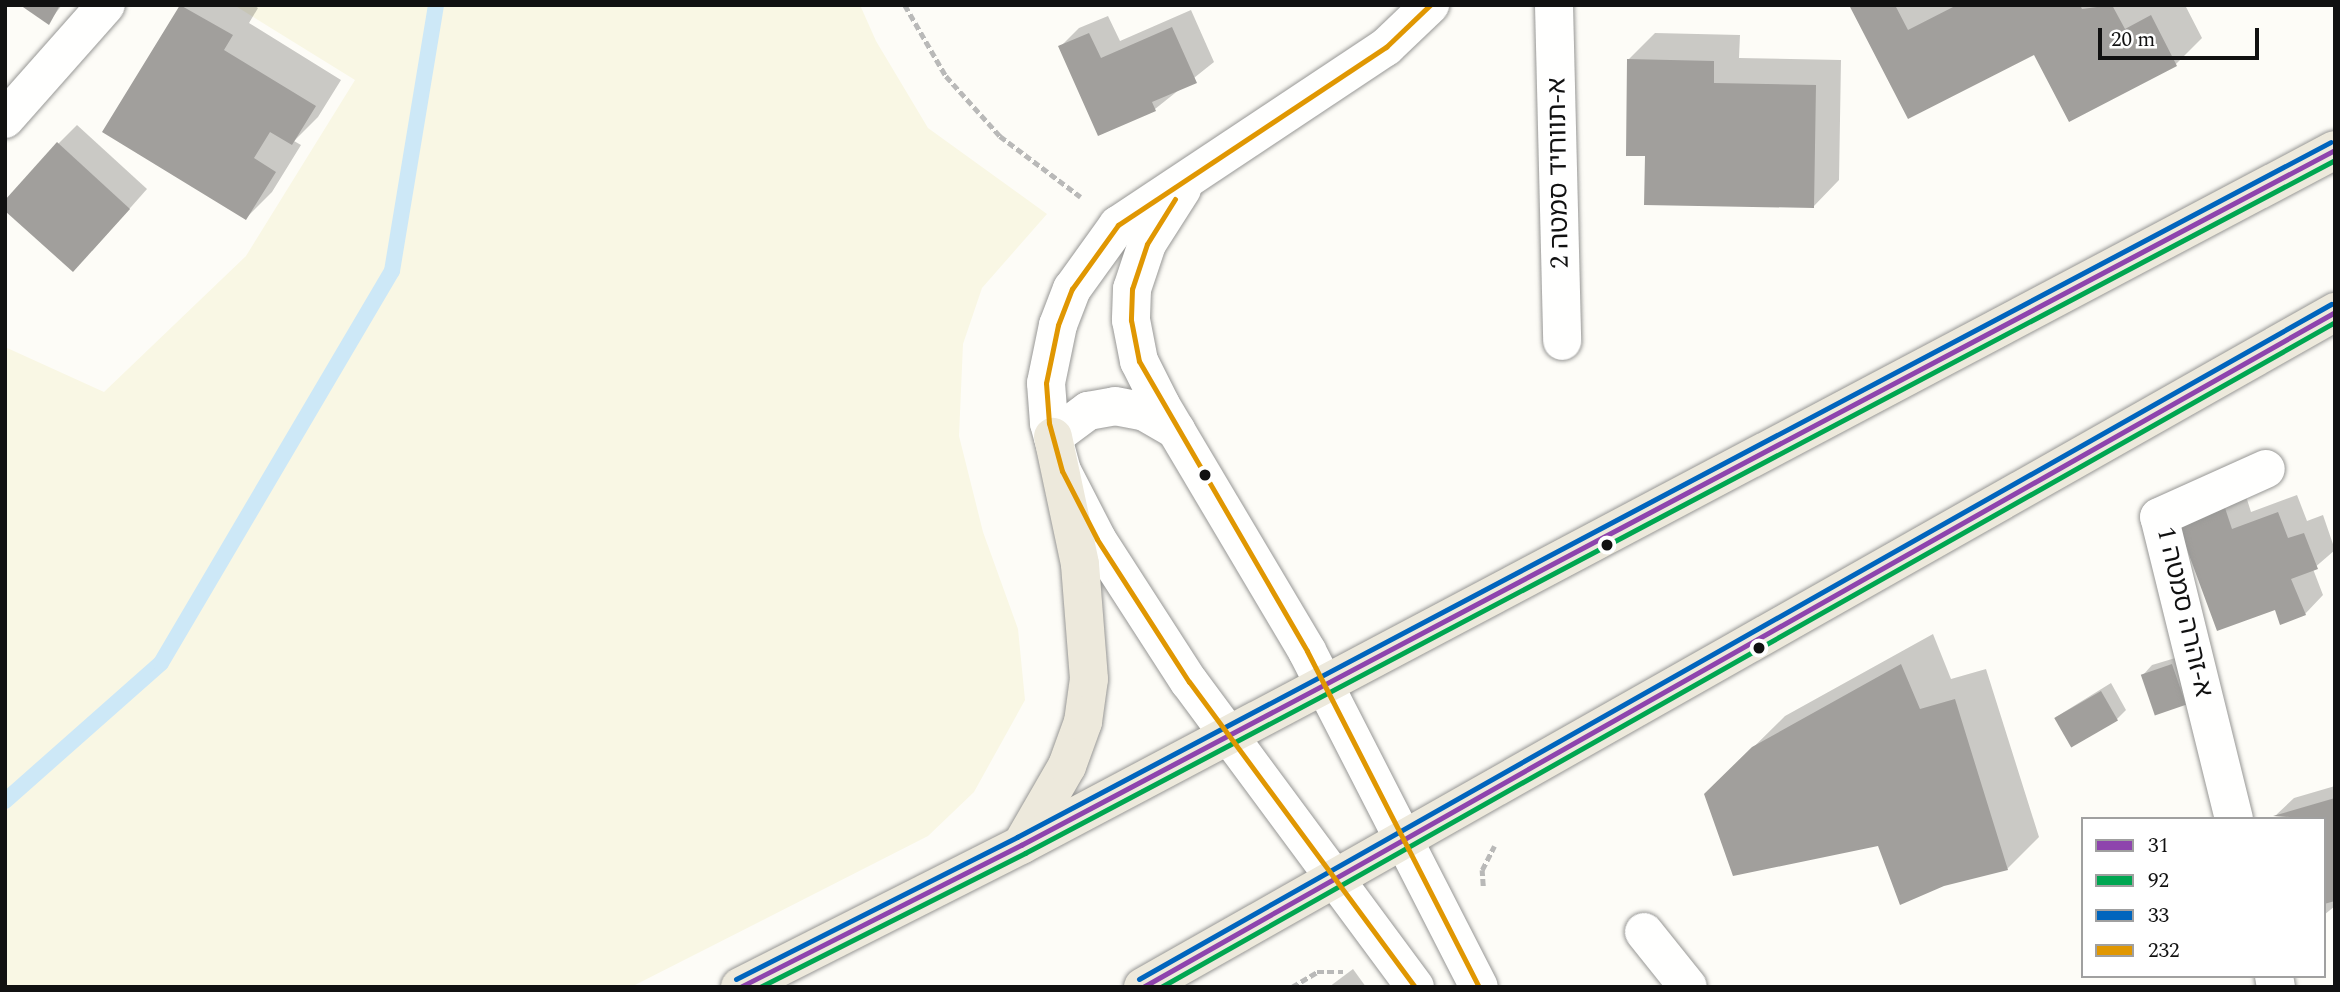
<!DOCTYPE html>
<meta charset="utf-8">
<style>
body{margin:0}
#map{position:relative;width:2340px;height:992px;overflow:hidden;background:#fdfcf7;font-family:Spectral,"Noto Sans Hebrew",serif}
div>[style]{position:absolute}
.farmland>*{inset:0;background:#f9f7e4}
.shadow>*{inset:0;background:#0003}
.stream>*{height:16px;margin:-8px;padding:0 8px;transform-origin:8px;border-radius:8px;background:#cde8f7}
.building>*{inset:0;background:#a19f9c;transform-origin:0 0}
.path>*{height:4.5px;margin-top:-2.25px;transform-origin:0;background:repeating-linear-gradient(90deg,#b9b9b8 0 7px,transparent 0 10.5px)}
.roads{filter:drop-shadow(0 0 2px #979795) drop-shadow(0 0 2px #979795)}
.minor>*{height:38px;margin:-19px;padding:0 19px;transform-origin:19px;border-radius:19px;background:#fffffe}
.major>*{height:38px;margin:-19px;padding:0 19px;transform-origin:19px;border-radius:19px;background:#ede9dc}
.bus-1>*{height:5px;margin:-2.5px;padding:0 2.5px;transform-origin:2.5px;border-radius:2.5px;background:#8e44ad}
.bus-2>*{height:5px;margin:-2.5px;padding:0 2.5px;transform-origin:2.5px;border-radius:2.5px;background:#00a651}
.bus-3>*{height:5px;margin:-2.5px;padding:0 2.5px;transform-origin:2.5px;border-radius:2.5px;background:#0065bd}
.bus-4>*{height:5px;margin:-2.5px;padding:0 2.5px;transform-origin:2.5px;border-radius:2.5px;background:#e09702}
.dots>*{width:19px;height:19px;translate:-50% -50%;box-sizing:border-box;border:4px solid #fff;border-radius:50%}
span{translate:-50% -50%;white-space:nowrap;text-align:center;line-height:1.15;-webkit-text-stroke:7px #fff;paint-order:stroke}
.street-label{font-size:26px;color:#111}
.frame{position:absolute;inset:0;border:7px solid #111;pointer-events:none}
.legend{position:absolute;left:2081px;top:817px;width:245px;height:161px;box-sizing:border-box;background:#fff;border:2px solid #a0a0a0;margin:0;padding:9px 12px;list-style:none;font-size:21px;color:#111}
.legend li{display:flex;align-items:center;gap:14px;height:35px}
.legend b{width:35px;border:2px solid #a0a0a0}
.scale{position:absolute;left:2098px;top:28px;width:161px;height:32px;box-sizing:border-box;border:4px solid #111;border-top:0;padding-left:9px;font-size:21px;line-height:24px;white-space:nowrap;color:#111;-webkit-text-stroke:5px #fff;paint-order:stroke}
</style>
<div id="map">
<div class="farmland">
<div style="clip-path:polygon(234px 5px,860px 5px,876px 41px,928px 128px,1047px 214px,982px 288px,963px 344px,959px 436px,983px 532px,1018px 629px,1025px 700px,974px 792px,928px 836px,631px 987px,5px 987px,5px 347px,104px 392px,246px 256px,355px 80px)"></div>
</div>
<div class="shadow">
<div style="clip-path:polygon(22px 5px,62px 5px,48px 23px)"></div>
<div style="clip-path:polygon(182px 5px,253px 5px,258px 8px,249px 23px,341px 80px,318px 117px,294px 141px,301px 145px,272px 192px,246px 218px,104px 132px)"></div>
<div style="clip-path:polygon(1851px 5px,2185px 5px,2202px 38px,2176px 64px,2069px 120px,2035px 52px,1909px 117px)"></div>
<div style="clip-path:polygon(1191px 10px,1214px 62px,1155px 109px,1099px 134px,1060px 47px,1079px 28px,1108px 16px,1120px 41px)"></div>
<div style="clip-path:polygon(1655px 33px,1740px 35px,1739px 58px,1841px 60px,1839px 180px,1813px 207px,1647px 154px,1629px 59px)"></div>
<div style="clip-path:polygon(77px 125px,147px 189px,92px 251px,58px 144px)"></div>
<div style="clip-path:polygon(2244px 490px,2251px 512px,2297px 495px,2307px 521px,2323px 515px,2335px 550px,2313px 569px,2323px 595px,2305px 614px,2276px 607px,2180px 525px)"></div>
<div style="clip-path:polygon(1933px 634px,1951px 679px,1986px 669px,2039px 837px,2007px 869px,1879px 844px,1706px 794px,1785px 716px)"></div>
<div style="clip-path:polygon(2182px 656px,2194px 693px,2185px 703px,2143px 675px,2152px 665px)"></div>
<div style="clip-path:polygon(2111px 683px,2126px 710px,2116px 720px,2056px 717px)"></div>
<div style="clip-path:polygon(2335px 786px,2335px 906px,2324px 915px,2324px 819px,2275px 816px,2294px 798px)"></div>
<div style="clip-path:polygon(1353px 969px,1366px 987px,1329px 987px)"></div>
</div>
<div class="stream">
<div style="left:5px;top:801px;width:208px;rotate:-41.5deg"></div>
<div style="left:161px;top:663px;width:455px;rotate:-59.5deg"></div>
<div style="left:392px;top:271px;width:270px;rotate:-80.6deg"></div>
</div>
<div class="building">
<div style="clip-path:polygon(20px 5px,60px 5px,49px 25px)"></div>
<div style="clip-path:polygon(180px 5px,233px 35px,224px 50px,316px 106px,292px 145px,270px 132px,254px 158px,276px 172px,246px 220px,102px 132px)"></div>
<div style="clip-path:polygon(1849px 5px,1895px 5px,1908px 30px,1957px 5px,2080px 5px,2082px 9px,2112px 5px,2125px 29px,2151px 15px,2177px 66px,2069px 122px,2034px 55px,1908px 119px)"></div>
<div style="clip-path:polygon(1172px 27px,1197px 83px,1152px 102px,1156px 111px,1098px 136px,1058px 46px,1089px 33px,1101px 58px)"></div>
<div style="clip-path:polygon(1627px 59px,1714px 61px,1714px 83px,1816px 85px,1814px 208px,1644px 205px,1645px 156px,1626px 156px)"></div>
<div style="clip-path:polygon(57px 142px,130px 209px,73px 272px,5px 211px,5px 200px)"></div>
<div style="clip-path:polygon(2225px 508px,2232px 529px,2278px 512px,2288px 538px,2304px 533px,2318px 569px,2291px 579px,2306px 615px,2280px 625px,2275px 610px,2217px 631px,2178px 525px)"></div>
<div style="clip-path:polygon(1901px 664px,1920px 709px,1955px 699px,2008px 870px,1944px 886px,1900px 905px,1878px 846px,1733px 876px,1704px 794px,1752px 747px)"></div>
<div style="left:2172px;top:664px;width:43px;height:33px;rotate:71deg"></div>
<div style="left:2101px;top:691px;width:34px;height:54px;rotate:60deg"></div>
<div style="clip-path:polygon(2335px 798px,2335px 901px,2324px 904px,2324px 819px,2273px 816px)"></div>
</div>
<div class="path">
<div style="left:905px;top:5px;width:82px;rotate:60deg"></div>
<div style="left:946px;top:76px;width:81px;rotate:48deg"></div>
<div style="left:1000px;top:136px;width:101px;rotate:37deg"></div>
<div style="left:1483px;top:886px;width:16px;rotate:-94deg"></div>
<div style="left:1482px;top:870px;width:27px;rotate:-63deg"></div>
<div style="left:1292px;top:987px;width:29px;rotate:-31deg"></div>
<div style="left:1317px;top:972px;width:26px"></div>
</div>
<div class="roads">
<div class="minor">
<div style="left:1554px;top:5px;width:336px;rotate:88.6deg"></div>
<div style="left:5px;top:119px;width:152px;rotate:-48.5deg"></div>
<div style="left:1182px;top:189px;width:65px;rotate:122.5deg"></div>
<div style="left:1147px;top:244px;width:47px;rotate:108.4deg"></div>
<div style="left:1132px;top:289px;width:31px;rotate:92deg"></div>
<div style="left:1131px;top:320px;width:42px;rotate:79deg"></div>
<div style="left:1139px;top:361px;width:49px;rotate:63.4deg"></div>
<div style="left:1161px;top:405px;width:286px;rotate:59.3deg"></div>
<div style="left:1307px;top:651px;width:377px;rotate:62.9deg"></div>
<div style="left:1053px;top:437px;width:44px;rotate:-36.6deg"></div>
<div style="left:1088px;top:411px;width:27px;rotate:-10deg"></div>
<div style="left:1115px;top:406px;width:31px;rotate:11deg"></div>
<div style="left:1145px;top:412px;width:36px;rotate:30deg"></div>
<div style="left:2234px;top:819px;width:311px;rotate:-103.9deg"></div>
<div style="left:2159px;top:517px;width:117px;rotate:-24.2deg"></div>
<div style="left:1644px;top:932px;width:70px;rotate:51.3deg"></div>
<div style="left:2274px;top:976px;width:11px;rotate:80deg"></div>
<div style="left:1415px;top:987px;width:380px;rotate:-126.5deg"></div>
<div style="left:1189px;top:682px;width:170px;rotate:-122.8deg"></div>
<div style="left:1097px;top:539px;width:76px;rotate:-117.2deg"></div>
<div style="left:1062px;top:471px;width:50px;rotate:-105.2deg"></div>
<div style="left:1049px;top:423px;width:40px;rotate:-94.3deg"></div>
<div style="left:1046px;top:383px;width:59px;rotate:-78.3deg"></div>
<div style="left:1058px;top:325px;width:39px;rotate:-69deg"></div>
<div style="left:1072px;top:289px;width:79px;rotate:-54.3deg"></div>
<div style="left:1118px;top:225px;width:322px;rotate:-33.6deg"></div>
<div style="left:1386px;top:47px;width:61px;rotate:-43.7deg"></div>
</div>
<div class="major">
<div style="left:1022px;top:844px;width:90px;rotate:-60deg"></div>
<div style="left:1067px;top:766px;width:47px;rotate:-70deg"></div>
<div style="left:1083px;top:722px;width:43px;rotate:-82.1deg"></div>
<div style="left:1089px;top:679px;width:115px;rotate:-94.5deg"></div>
<div style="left:1080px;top:564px;width:130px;rotate:-102deg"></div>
<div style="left:740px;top:987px;width:315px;rotate:-26.8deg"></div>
<div style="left:1021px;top:845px;width:1486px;rotate:-27.88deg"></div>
<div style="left:1143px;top:987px;width:1370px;rotate:-29.52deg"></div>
</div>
</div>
<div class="bus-1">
<div style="left:740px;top:987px;width:315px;rotate:-26.8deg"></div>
<div style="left:1021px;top:845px;width:1486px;rotate:-27.88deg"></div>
<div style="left:1143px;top:987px;width:1370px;rotate:-29.52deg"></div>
</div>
<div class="bus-2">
<div style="left:760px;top:987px;width:297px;rotate:-26.8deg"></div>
<div style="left:1025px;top:853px;width:1482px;rotate:-27.88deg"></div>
<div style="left:1161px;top:987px;width:1349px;rotate:-29.53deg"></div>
</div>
<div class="bus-3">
<div style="left:736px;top:979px;width:315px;rotate:-26.8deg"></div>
<div style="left:1017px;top:837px;width:1486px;rotate:-27.88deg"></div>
<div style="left:1139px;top:979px;width:1370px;rotate:-29.52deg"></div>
</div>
<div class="bus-4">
<div style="left:1175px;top:199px;width:53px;rotate:121.9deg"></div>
<div style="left:1147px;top:244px;width:47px;rotate:108.4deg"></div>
<div style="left:1132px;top:289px;width:31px;rotate:92deg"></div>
<div style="left:1131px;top:320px;width:42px;rotate:79deg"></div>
<div style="left:1139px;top:361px;width:335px;rotate:59.9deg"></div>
<div style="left:1307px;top:651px;width:377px;rotate:62.9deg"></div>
<div style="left:1415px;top:987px;width:380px;rotate:-126.5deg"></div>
<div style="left:1189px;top:682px;width:170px;rotate:-122.8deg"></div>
<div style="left:1097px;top:539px;width:76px;rotate:-117.2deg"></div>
<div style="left:1062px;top:471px;width:50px;rotate:-105.2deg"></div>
<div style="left:1049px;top:423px;width:40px;rotate:-94.3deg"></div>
<div style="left:1046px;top:383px;width:59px;rotate:-78.3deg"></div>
<div style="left:1058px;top:325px;width:39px;rotate:-69deg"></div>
<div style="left:1072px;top:289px;width:79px;rotate:-54.3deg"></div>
<div style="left:1118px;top:225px;width:322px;rotate:-33.6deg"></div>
<div style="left:1386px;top:47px;width:61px;rotate:-43.7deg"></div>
</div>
<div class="dots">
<div style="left:1205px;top:475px;background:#111"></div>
<div style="left:1607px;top:545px;background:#111"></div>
<div style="left:1759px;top:648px;background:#111"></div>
</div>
<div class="street-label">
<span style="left:1559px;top:173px;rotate:-91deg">א-תווחיד סמטה 2</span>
<span style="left:2184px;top:612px;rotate:77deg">א-זהרה סמטה 1</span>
</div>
<div class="frame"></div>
<ul class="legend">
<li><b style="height:9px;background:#8e44ad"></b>31</li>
<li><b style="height:9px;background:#00a651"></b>92</li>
<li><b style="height:9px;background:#0065bd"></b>33</li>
<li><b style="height:9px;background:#e09702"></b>232</li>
</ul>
<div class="scale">20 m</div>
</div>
